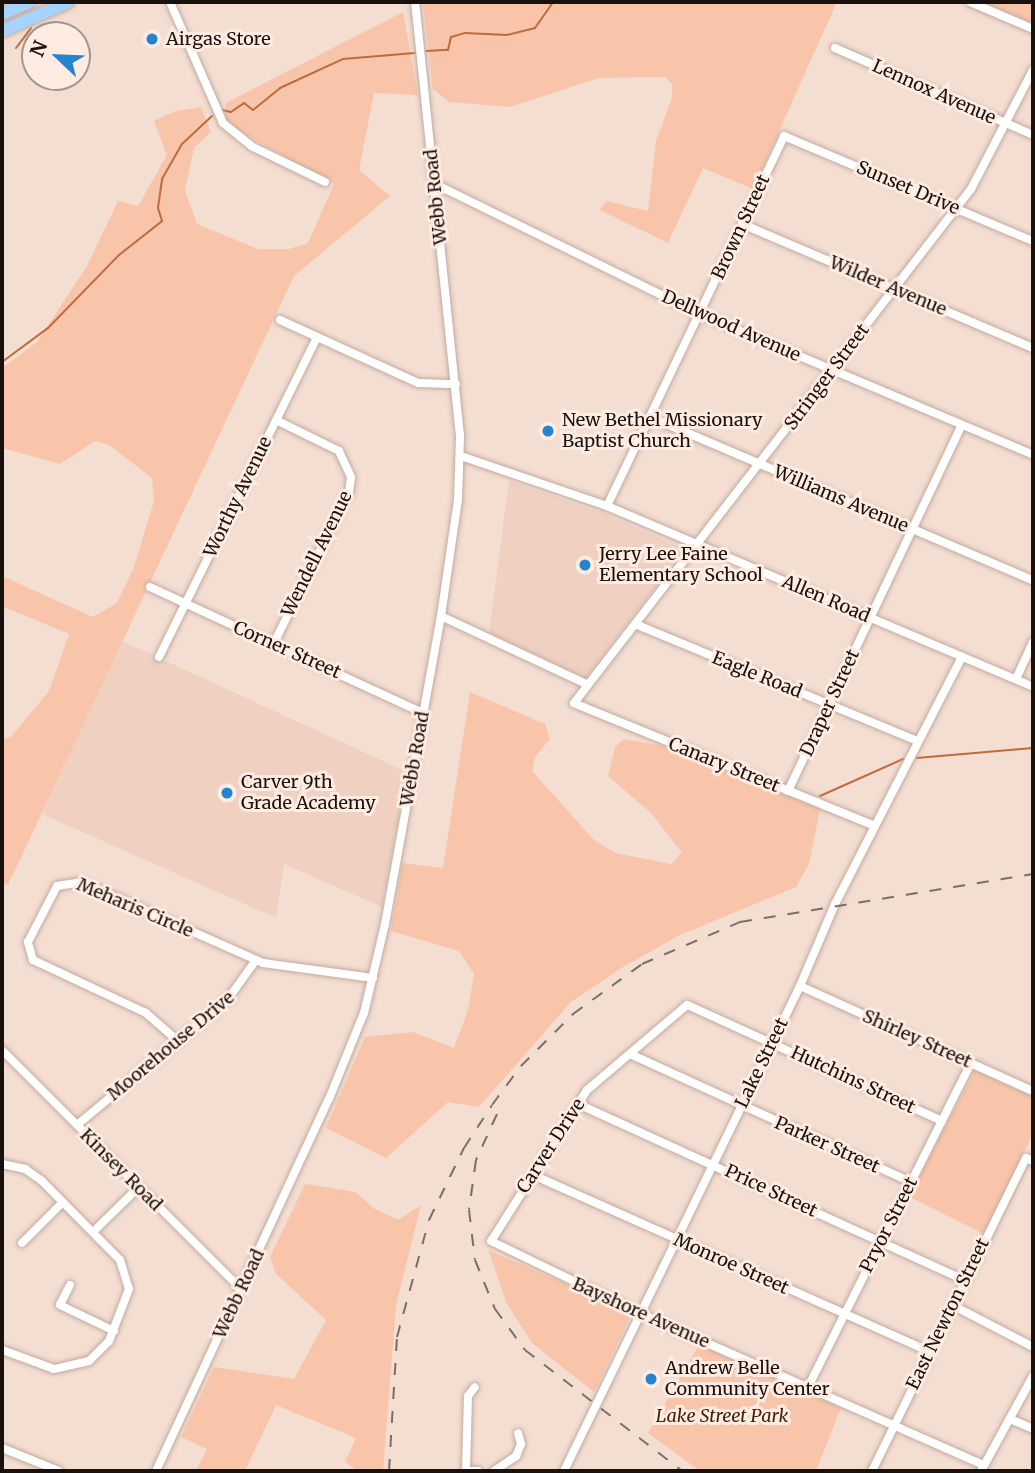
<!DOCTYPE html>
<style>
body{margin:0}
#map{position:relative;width:1035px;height:1473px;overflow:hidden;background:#f4ddd1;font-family:Merriweather,serif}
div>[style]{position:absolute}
.built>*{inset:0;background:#efd0c1}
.green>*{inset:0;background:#f9c5aa}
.stream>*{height:2px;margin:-1px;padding:0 1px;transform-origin:1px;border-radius:1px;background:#bf6b3b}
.roads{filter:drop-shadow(0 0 2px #c2aba0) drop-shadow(0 0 2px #c2aba0)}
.minor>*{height:8px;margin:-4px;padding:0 4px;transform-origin:4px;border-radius:4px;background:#fff}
.highway>*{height:12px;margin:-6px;padding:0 6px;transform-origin:6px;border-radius:6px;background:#a7d3ff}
.rail>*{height:2px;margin-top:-1px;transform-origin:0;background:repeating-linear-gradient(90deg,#7c6e66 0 12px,transparent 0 24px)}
.dots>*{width:19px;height:19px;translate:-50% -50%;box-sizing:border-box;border:4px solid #feebe1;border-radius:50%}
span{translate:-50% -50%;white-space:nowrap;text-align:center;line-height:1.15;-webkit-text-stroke:6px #feebe1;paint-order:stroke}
.poi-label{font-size:18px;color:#19110d}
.left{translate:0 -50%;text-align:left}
.street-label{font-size:18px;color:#19110d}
.park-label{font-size:18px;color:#44220d;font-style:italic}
.frame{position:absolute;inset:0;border:4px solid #19110d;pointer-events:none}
.north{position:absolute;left:21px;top:21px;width:70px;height:70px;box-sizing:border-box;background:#feebe1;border:2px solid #a2948c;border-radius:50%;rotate:293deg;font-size:19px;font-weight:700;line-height:28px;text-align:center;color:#19110d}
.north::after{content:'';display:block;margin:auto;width:24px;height:32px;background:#2484d0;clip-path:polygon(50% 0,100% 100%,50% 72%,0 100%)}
</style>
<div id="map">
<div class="built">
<div style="clip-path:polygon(509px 481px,602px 513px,684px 549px,586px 678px,489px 633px)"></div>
<div style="clip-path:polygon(120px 640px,407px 772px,382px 907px,284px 864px,276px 918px,42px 814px)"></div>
</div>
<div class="green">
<div style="clip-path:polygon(423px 2px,837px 2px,753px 189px,703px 168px,668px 243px,600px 210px,606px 201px,648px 211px,656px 141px,672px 98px,672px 84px,665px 77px,599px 78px,510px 107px,449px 102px,433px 89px)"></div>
<div style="clip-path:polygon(981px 2px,1033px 2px,1033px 23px)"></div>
<div style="clip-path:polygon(403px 12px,418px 95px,374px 93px,359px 170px,390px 196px,294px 276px,8px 885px,2px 882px,2px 739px,11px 737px,49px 691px,69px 634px,2px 606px,2px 576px,93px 617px,117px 603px,134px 567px,154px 501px,152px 478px,109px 445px,95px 441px,60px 464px,2px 448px,2px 368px,37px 342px,87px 266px,118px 201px,138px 206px,167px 155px,154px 121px,176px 111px,201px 107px,211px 132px,194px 148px,185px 190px,197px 224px,258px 249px,289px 249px,308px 243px,334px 184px,224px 122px,226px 103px)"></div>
<div style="clip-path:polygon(470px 692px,545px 724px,550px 739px,535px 757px,532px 771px,595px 841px,616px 853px,671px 864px,682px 853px,651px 813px,608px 776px,615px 747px,624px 739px,668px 747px,820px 809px,809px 864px,796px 887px,680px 935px,623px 967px,571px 1002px,479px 1107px,448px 1102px,386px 1158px,326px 1128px,365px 1037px,413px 1032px,454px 1048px,468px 1010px,474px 974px,459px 951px,391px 931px,402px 863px,443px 868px)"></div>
<div style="clip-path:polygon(976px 1069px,1033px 1097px,1033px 1134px,983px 1234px,908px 1196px)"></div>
<div style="clip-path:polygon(305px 1184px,356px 1192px,373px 1208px,398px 1220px,421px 1205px,396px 1305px,383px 1471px,358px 1471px,345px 1462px,356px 1438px,276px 1405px,245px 1471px,196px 1471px,207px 1449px,181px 1437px,214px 1367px,294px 1379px,326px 1320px,276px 1274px,270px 1257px)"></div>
<div style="clip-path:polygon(488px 1250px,632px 1313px,594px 1392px,532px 1343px,507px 1304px)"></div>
<div style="clip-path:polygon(699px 1345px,841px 1408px,816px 1471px,700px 1471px,648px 1433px)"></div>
</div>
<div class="stream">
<div style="left:16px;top:48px;width:25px;rotate:-53deg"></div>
<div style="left:426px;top:51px;width:22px;rotate:-3deg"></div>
<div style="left:448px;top:50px;width:13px;rotate:-77deg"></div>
<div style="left:451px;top:37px;width:15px;rotate:-16deg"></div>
<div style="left:465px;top:33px;width:42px;rotate:2.7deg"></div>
<div style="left:507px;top:35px;width:29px;rotate:-14deg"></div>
<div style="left:535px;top:28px;width:32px;rotate:-55deg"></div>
<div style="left:222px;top:110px;width:9px;rotate:13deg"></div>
<div style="left:231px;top:112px;width:16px;rotate:-35deg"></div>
<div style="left:244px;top:103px;width:11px;rotate:38deg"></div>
<div style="left:253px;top:110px;width:35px;rotate:-39deg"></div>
<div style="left:280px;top:88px;width:69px;rotate:-24.7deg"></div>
<div style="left:343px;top:59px;width:72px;rotate:-4.8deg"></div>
<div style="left:2px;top:362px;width:57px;rotate:-36.5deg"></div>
<div style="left:48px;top:328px;width:102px;rotate:-45.8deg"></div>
<div style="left:119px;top:255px;width:55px;rotate:-38.3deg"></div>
<div style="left:162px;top:221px;width:14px;rotate:-107deg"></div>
<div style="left:158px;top:208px;width:29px;rotate:-82deg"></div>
<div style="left:162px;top:179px;width:40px;rotate:-60.3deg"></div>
<div style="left:182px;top:144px;width:41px;rotate:-43deg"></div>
<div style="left:917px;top:758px;width:116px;rotate:-4.9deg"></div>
<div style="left:820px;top:796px;width:91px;rotate:-24deg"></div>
</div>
<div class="roads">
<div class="minor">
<div style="left:170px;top:2px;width:132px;rotate:66.3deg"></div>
<div style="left:223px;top:123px;width:38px;rotate:39deg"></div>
<div style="left:253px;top:147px;width:80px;rotate:25.9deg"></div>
<div style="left:970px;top:2px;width:69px;rotate:23.2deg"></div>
<div style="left:835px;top:48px;width:216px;rotate:23.7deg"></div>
<div style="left:435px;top:184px;width:295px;rotate:26.1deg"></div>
<div style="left:700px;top:314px;width:362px;rotate:22.9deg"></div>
<div style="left:742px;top:224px;width:316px;rotate:23.1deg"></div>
<div style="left:280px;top:320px;width:152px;rotate:24.5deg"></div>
<div style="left:418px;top:383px;width:38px;rotate:2deg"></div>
<div style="left:650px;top:417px;width:416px;rotate:23.1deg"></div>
<div style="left:461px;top:456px;width:154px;rotate:18.9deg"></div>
<div style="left:607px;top:506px;width:463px;rotate:23deg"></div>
<div style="left:607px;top:506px;width:410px;rotate:-64.4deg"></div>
<div style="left:784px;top:136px;width:270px;rotate:22.9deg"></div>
<div style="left:150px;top:587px;width:301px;rotate:24.8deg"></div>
<div style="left:441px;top:616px;width:162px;rotate:25.1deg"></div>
<div style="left:635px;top:624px;width:306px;rotate:22.5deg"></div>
<div style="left:273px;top:645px;width:171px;rotate:-63.6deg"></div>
<div style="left:349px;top:492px;width:15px;rotate:-82deg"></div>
<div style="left:351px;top:477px;width:29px;rotate:-115deg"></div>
<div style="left:339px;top:451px;width:70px;rotate:-153.8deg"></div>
<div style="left:159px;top:657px;width:357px;rotate:-63.7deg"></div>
<div style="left:1016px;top:679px;width:41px;rotate:-65.3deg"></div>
<div style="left:788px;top:791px;width:405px;rotate:-64.6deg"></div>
<div style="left:875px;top:826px;width:325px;rotate:-157.8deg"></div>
<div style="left:574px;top:703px;width:649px;rotate:-52.32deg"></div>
<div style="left:971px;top:189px;width:134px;rotate:-62.5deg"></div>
<div style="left:800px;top:986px;width:256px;rotate:24.3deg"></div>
<div style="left:178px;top:1041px;width:43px;rotate:-138.8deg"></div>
<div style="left:146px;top:1013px;width:125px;rotate:-154.9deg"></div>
<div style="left:33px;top:960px;width:19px;rotate:-106deg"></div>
<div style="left:28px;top:942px;width:63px;rotate:-62.6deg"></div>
<div style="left:57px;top:886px;width:24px;rotate:-9deg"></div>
<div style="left:81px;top:882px;width:199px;rotate:24deg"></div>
<div style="left:263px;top:963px;width:111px;rotate:7.8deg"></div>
<div style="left:2px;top:1050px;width:338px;rotate:45deg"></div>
<div style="left:630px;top:1054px;width:309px;rotate:24.5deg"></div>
<div style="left:578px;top:1104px;width:424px;rotate:24.5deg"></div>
<div style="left:942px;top:1121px;width:280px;rotate:-155.5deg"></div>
<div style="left:687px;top:1005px;width:131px;rotate:139.6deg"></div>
<div style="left:587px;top:1090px;width:179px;rotate:122.4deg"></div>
<div style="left:491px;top:1241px;width:174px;rotate:25.8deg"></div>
<div style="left:648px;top:1317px;width:367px;rotate:23.8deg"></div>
<div style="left:77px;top:1125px;width:197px;rotate:-39.8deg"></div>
<div style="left:228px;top:999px;width:48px;rotate:-54.3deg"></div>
<div style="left:2px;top:1164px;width:24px;rotate:12deg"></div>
<div style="left:25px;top:1169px;width:21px;rotate:35deg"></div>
<div style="left:42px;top:1181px;width:111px;rotate:45.4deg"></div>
<div style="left:120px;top:1260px;width:30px;rotate:73deg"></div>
<div style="left:129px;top:1289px;width:56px;rotate:111deg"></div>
<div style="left:109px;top:1341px;width:28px;rotate:135deg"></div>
<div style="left:89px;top:1361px;width:36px;rotate:167deg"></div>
<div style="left:54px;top:1369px;width:55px;rotate:-159.9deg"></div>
<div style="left:533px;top:1175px;width:433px;rotate:24deg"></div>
<div style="left:93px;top:1232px;width:64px;rotate:-44.4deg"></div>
<div style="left:22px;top:1243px;width:58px;rotate:-45deg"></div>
<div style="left:70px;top:1285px;width:22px;rotate:117deg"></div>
<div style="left:60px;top:1305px;width:60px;rotate:25.7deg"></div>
<div style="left:952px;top:1305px;width:91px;rotate:27.4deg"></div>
<div style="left:808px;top:1387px;width:363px;rotate:-63.3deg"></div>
<div style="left:1010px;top:1419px;width:25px;rotate:23deg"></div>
<div style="left:2px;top:1448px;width:61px;rotate:22deg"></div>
<div style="left:156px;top:1471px;width:410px;rotate:-65.1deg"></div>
<div style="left:329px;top:1099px;width:93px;rotate:-67.9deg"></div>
<div style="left:364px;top:1013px;width:91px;rotate:-76.7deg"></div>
<div style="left:385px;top:924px;width:313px;rotate:-79.7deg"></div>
<div style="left:441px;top:616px;width:117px;rotate:-81.7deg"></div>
<div style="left:458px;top:500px;width:64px;rotate:-88.2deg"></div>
<div style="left:460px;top:436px;width:436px;rotate:-95.9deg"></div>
<div style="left:466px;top:1471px;width:75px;rotate:-88.5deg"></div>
<div style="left:468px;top:1396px;width:11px;rotate:-52deg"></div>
<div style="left:466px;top:1471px;width:12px"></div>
<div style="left:494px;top:1471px;width:27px;rotate:-34deg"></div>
<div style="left:516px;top:1456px;width:13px;rotate:-67deg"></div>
<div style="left:521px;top:1444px;width:11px;rotate:-105deg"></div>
<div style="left:564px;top:1471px;width:539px;rotate:-64.05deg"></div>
<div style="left:800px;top:986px;width:89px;rotate:-66.9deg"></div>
<div style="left:835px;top:904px;width:278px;rotate:-62.8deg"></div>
<div style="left:872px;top:1471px;width:349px;rotate:-63.8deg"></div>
<div style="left:1026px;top:1158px;width:8px;rotate:23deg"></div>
<div style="left:981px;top:1471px;width:108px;rotate:-61.3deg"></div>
</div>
<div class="highway">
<div style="left:2px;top:14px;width:30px;rotate:-24deg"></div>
<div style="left:2px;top:31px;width:72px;rotate:-23.7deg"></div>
</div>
</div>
<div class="rail">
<div style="left:497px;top:1114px;width:51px;rotate:114.5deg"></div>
<div style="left:476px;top:1160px;width:50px;rotate:98deg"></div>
<div style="left:469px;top:1210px;width:50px;rotate:83.2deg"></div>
<div style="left:475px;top:1260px;width:53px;rotate:67.8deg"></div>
<div style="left:495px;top:1309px;width:51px;rotate:53.8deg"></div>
<div style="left:525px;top:1350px;width:198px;rotate:37.6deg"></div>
<div style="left:389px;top:1471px;width:134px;rotate:-86.6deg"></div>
<div style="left:397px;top:1337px;width:121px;rotate:-74.7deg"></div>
<div style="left:429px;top:1220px;width:80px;rotate:-64.1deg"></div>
<div style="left:464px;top:1148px;width:51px;rotate:-56.9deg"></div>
<div style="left:492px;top:1105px;width:49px;rotate:-53.4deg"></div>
<div style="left:521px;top:1066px;width:74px;rotate:-45deg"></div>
<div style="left:573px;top:1014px;width:85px;rotate:-35.9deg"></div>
<div style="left:642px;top:964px;width:107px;rotate:-23.2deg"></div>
<div style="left:740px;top:922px;width:297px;rotate:-9.3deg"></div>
</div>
<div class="dots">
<div style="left:152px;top:39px;background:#2484d0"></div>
<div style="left:548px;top:431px;background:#2484d0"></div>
<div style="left:585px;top:565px;background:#2484d0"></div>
<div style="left:227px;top:793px;background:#2484d0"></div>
<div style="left:651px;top:1379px;background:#2484d0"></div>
</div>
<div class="poi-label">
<span class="left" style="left:166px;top:39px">Airgas Store</span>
<span class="left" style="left:562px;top:431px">New Bethel Missionary<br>Baptist Church</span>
<span class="left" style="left:599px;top:565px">Jerry Lee Faine<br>Elementary School</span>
<span class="left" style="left:241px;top:793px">Carver 9th<br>Grade Academy</span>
<span class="left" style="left:665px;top:1379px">Andrew Belle<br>Community Center</span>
</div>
<div class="street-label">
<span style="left:934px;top:92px;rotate:24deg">Lennox Avenue</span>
<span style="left:908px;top:188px;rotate:23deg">Sunset Drive</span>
<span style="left:436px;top:197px;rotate:-96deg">Webb Road</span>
<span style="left:741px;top:227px;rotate:-65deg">Brown Street</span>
<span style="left:888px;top:286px;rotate:23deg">Wilder Avenue</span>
<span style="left:731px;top:326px;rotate:24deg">Dellwood Avenue</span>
<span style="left:827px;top:377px;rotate:-53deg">Stringer Street</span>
<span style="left:238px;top:497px;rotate:-64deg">Worthy Avenue</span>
<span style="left:841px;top:499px;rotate:23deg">Williams Avenue</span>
<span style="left:317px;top:554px;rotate:-64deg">Wendell Avenue</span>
<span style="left:826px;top:599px;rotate:23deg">Allen Road</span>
<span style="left:287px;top:650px;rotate:24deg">Corner Street</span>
<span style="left:757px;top:675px;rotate:22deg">Eagle Road</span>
<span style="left:830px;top:703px;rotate:-65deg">Draper Street</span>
<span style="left:415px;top:759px;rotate:-80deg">Webb Road</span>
<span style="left:724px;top:765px;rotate:22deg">Canary Street</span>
<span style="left:135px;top:908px;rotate:23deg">Meharis Circle</span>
<span style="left:917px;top:1039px;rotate:24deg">Shirley Street</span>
<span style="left:171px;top:1046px;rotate:-40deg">Moorehouse Drive</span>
<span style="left:762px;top:1063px;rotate:-64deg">Lake Street</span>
<span style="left:853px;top:1080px;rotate:25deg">Hutchins Street</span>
<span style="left:827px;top:1145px;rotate:24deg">Parker Street</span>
<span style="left:551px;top:1146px;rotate:-57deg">Carver Drive</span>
<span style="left:121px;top:1170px;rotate:45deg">Kinsey Road</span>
<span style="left:771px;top:1191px;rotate:25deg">Price Street</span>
<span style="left:889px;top:1225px;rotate:-63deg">Pryor Street</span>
<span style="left:731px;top:1264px;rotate:24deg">Monroe Street</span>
<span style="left:239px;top:1294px;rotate:-65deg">Webb Road</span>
<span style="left:641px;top:1313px;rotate:24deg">Bayshore Avenue</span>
<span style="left:948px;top:1314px;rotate:-64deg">East Newton Street</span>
</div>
<div class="park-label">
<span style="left:722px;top:1416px">Lake Street Park</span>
</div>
<div class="frame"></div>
<div class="north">N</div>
</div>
